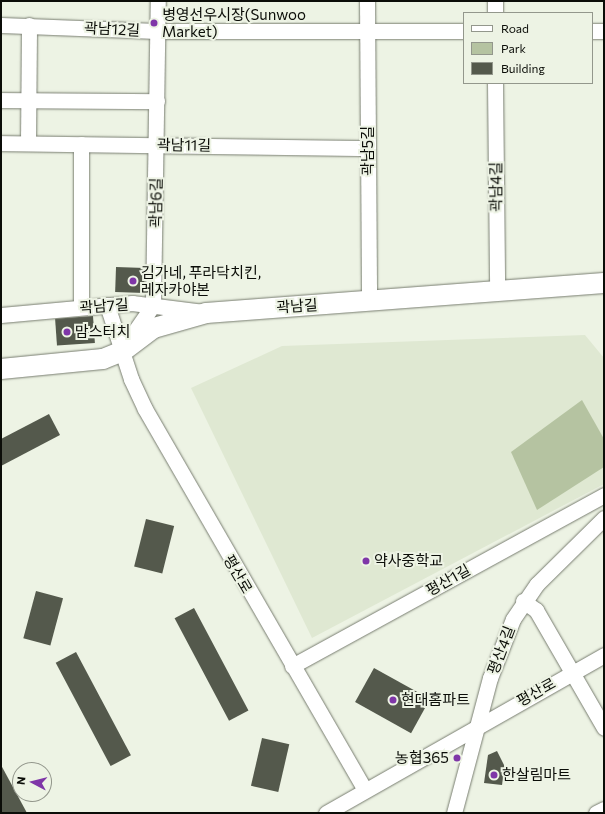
<!DOCTYPE html>
<meta charset="utf-8">
<style>
body{margin:0}
#map{position:relative;width:605px;height:814px;overflow:hidden;background:#edf3e4;font-family:Commissioner,"Noto Sans KR",sans-serif}
div>[style]{position:absolute}
.built>*{inset:0;background:#dfe8d2}
.green>*{inset:0;background:#b5c3a1}
.building>*{inset:0;background:#54594c;transform-origin:0 0}
.roads{filter:drop-shadow(0 0 1px #787d70) drop-shadow(0 0 1px #787d70)}
.minor>*{height:15px;margin:-7.5px;padding:0 7.5px;transform-origin:7.5px;border-radius:7.5px;background:#fff}
.major>*{height:20px;margin:-10px;padding:0 10px;transform-origin:10px;border-radius:10px;background:#fff}
.dots>*{width:11px;height:11px;translate:-50% -50%;box-sizing:border-box;border:2px solid #edf3e4;border-radius:50%}
span{translate:-50% -50%;white-space:nowrap;text-align:center;line-height:1.15;-webkit-text-stroke:4px #edf3e4;paint-order:stroke}
.poi-label{font-size:15px;color:#0b0d08}
.left{translate:0 -50%;text-align:left}
.right{translate:-100% -50%;text-align:right}
.street-label{font-size:15px;color:#0b0d08}
.frame{position:absolute;inset:0;border:2px solid #0b0d08;pointer-events:none}
.legend{position:absolute;left:463px;top:12px;width:130px;height:72px;box-sizing:border-box;background:#edf3e4;border:1px solid #93978c;margin:0;padding:5px 7px;list-style:none;font-size:12px;color:#0b0d08}
.legend li{display:flex;align-items:center;gap:8px;height:20px}
.legend b{width:20px;border:1px solid #93978c}
.north{position:absolute;left:12px;top:762px;width:40px;height:40px;box-sizing:border-box;background:#edf3e4;border:1px solid #93978c;border-radius:50%;rotate:277deg;font-size:11px;font-weight:700;line-height:16px;text-align:center;color:#0b0d08}
.north::after{content:'';display:block;margin:auto;width:14px;height:18px;background:#7f36a8;clip-path:polygon(50% 0,100% 100%,50% 72%,0 100%)}
</style>
<div id="map">
<div class="built">
<div style="clip-path:polygon(585px 335px,604px 358px,604px 484px,312px 638px,191px 388px,282px 346px)"></div>
</div>
<div class="green">
<div style="clip-path:polygon(582px 400px,604px 439px,604px 467px,537px 510px,511px 452px)"></div>
</div>
<div class="building">
<div style="left:145px;top:268px;width:25px;height:29px;rotate:92deg"></div>
<div style="left:93px;top:316px;width:27px;height:38px;rotate:86deg"></div>
<div style="clip-path:polygon(49px 414px,60px 435px,1px 466px,1px 439px)"></div>
<div style="left:146px;top:519px;width:29px;height:49px;rotate:14deg"></div>
<div style="left:36px;top:591px;width:28px;height:49px;rotate:15deg"></div>
<div style="left:194px;top:608px;width:116px;height:22px;rotate:62deg"></div>
<div style="left:76px;top:652px;width:117px;height:23px;rotate:62deg"></div>
<div style="left:374px;top:668px;width:64px;height:39px;rotate:29deg"></div>
<div style="left:262px;top:738px;width:28px;height:49px;rotate:13deg"></div>
<div style="clip-path:polygon(497px 751px,505px 767px,502px 785px,484px 783px,488px 755px)"></div>
<div style="clip-path:polygon(1px 765px,27px 813px,1px 813px)"></div>
</div>
<div class="roads">
<div class="minor">
<div style="left:367px;top:1px;width:299px;rotate:89.6deg"></div>
<div style="left:495px;top:1px;width:12px;rotate:90deg"></div>
<div style="left:1px;top:25px;width:156px;rotate:2.2deg"></div>
<div style="left:157px;top:31px;width:307px"></div>
<div style="left:592px;top:31px;width:12px"></div>
<div style="left:495px;top:83px;width:208px;rotate:89.4deg"></div>
<div style="left:1px;top:100px;width:156px;rotate:0.4deg"></div>
<div style="left:1px;top:143px;width:367px;rotate:0.8deg"></div>
<div style="left:28px;top:143px;width:118px;rotate:-89.5deg"></div>
<div style="left:81px;top:144px;width:163px;rotate:90deg"></div>
<div style="left:107px;top:305px;width:78px;rotate:72deg"></div>
<div style="left:131px;top:379px;width:33px;rotate:65deg"></div>
<div style="left:145px;top:409px;width:440px;rotate:60deg"></div>
<div style="left:1px;top:315px;width:132px;rotate:-5.2deg"></div>
<div style="left:132px;top:303px;width:72px;rotate:7.2deg"></div>
<div style="left:128px;top:341px;width:44px;rotate:-55.2deg"></div>
<div style="left:153px;top:305px;width:304px;rotate:-89.1deg"></div>
<div style="left:523px;top:601px;width:16px;rotate:35deg"></div>
<div style="left:536px;top:610px;width:136px;rotate:60deg"></div>
<div style="left:292px;top:666px;width:356px;rotate:-28.7deg"></div>
<div style="left:326px;top:813px;width:320px;rotate:-29.6deg"></div>
<div style="left:454px;top:813px;width:140px;rotate:-75.1deg"></div>
<div style="left:490px;top:678px;width:63px;rotate:-68.7deg"></div>
<div style="left:513px;top:619px;width:42px;rotate:-55.6deg"></div>
<div style="left:537px;top:584px;width:94px;rotate:-44.6deg"></div>
<div style="left:596px;top:813px;width:9px;rotate:-27deg"></div>
</div>
<div class="major">
<div style="left:1px;top:369px;width:102px;rotate:-5.6deg"></div>
<div style="left:103px;top:359px;width:22px;rotate:-22deg"></div>
<div style="left:123px;top:351px;width:39px;rotate:-37deg"></div>
<div style="left:154px;top:328px;width:54px;rotate:-16.1deg"></div>
<div style="left:206px;top:313px;width:399px;rotate:-4.3deg"></div>
</div>
</div>
<div class="dots">
<div style="left:154px;top:23px;background:#7f36a8"></div>
<div style="left:133px;top:281px;background:#7f36a8"></div>
<div style="left:67px;top:332px;background:#7f36a8"></div>
<div style="left:366px;top:561px;background:#7f36a8"></div>
<div style="left:393px;top:700px;background:#7f36a8"></div>
<div style="left:457px;top:758px;background:#7f36a8"></div>
<div style="left:494px;top:775px;background:#7f36a8"></div>
</div>
<div class="poi-label">
<span class="left" style="left:162px;top:23px">병영선우시장(Sunwoo<br>Market)</span>
<span class="left" style="left:141px;top:281px">김가네, 푸라닥치킨,<br>레자카야본</span>
<span class="left" style="left:75px;top:332px">맘스터치</span>
<span class="left" style="left:374px;top:561px">약사중학교</span>
<span class="left" style="left:401px;top:700px">현대홈파트</span>
<span class="right" style="left:449px;top:758px">농협365</span>
<span class="left" style="left:502px;top:775px">한살림마트</span>
</div>
<div class="street-label">
<span style="left:112px;top:29px;rotate:3deg">곽남12길</span>
<span style="left:184px;top:145px;rotate:1deg">곽남11길</span>
<span style="left:368px;top:151px;rotate:-90deg">곽남5길</span>
<span style="left:496px;top:187px;rotate:-90deg">곽남4길</span>
<span style="left:156px;top:203px;rotate:-89deg">곽남6길</span>
<span style="left:104px;top:306px;rotate:-4deg">곽남7길</span>
<span style="left:297px;top:306px;rotate:-4deg">곽남길</span>
<span style="left:238px;top:574px;rotate:60deg">평산로</span>
<span style="left:448px;top:580px;rotate:-29deg">평산1길</span>
<span style="left:501px;top:650px;rotate:-69deg">평산4길</span>
<span style="left:536px;top:692px;rotate:-29deg">평산로</span>
</div>
<div class="frame"></div>
<ul class="legend">
<li><b style="height:5px;background:#fff"></b>Road</li>
<li><b style="height:11px;background:#b5c3a1"></b>Park</li>
<li><b style="height:11px;background:#54594c"></b>Building</li>
</ul>
<div class="north">N</div>
</div>
